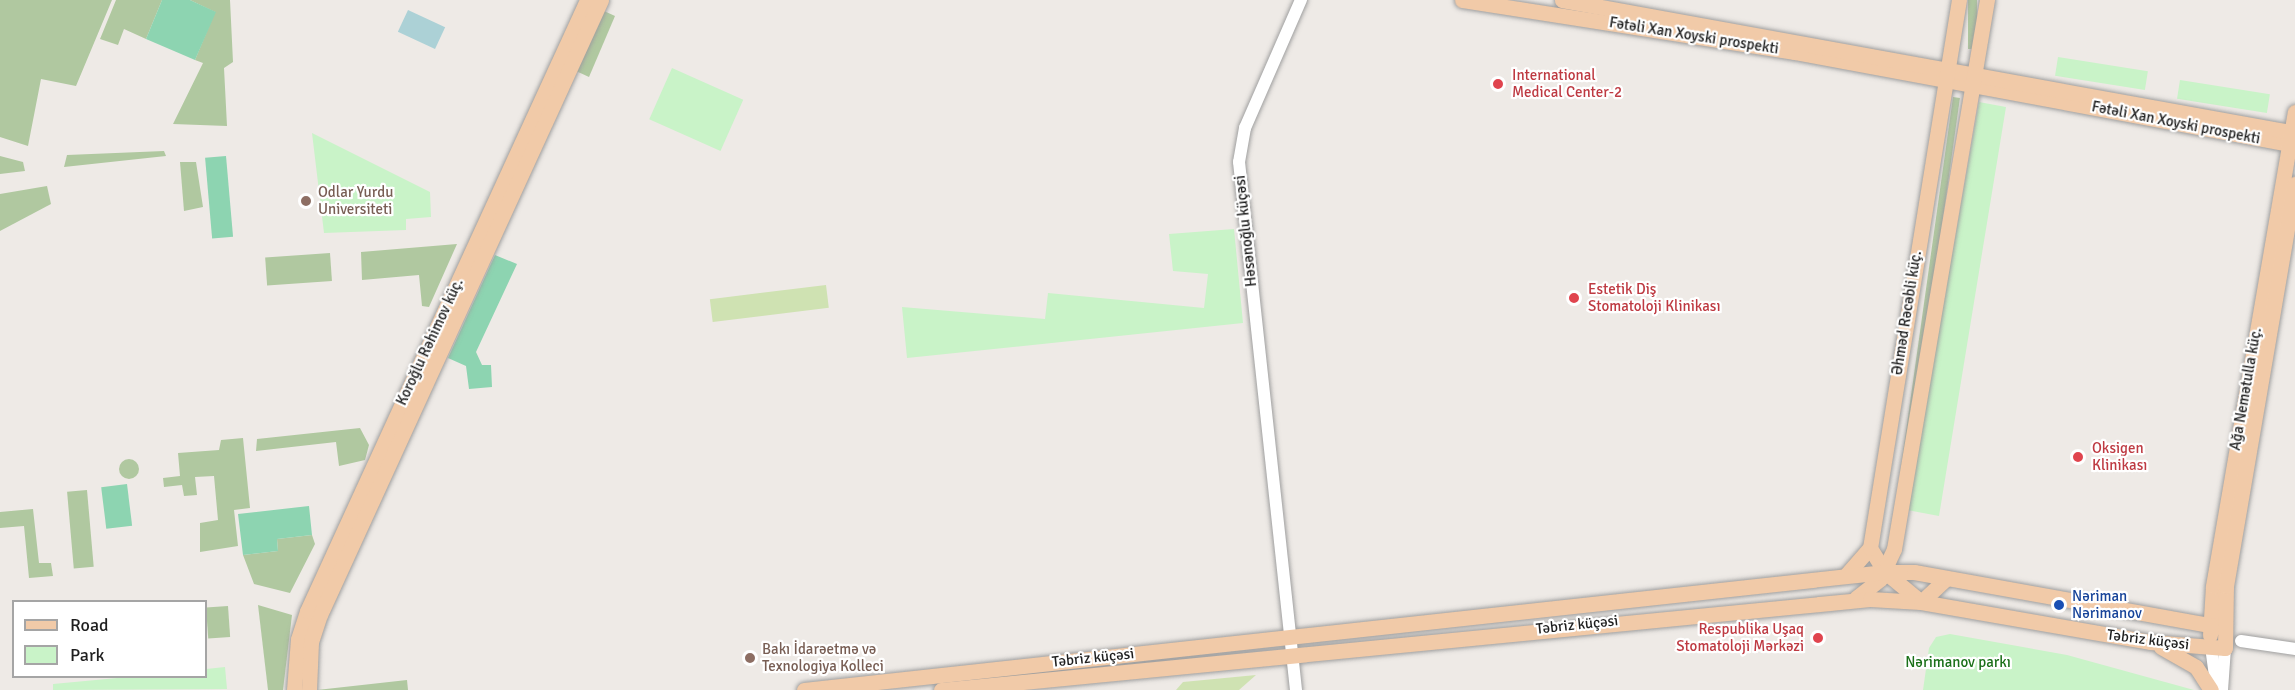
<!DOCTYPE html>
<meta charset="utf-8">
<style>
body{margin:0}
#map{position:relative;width:2295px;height:690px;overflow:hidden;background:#eeeae6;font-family:Signika,sans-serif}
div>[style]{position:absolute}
.grass>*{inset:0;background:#cfe2b2;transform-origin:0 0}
.forest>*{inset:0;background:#b0c8a0;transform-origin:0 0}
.round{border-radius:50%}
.park>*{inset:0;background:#c9f3c8;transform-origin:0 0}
.pitch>*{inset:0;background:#8dd4b1;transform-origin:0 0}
.water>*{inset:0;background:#acd1d6;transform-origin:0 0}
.roads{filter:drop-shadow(0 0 2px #9f9f9f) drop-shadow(0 0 2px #9f9f9f)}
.minor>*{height:12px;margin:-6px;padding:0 6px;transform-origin:6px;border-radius:6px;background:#fff}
.major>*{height:15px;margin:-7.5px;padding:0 7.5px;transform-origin:7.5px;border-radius:7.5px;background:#f1caa8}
.dots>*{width:16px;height:16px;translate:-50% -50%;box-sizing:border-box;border:3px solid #fff;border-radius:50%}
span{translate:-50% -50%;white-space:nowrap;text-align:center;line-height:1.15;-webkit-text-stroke:4.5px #fff;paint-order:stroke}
.street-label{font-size:15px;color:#1e1e1e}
.health-label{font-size:15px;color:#be3a42}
.left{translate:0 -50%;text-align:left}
.right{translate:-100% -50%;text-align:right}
.education-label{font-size:15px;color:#785e54}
.transit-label{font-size:15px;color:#164399}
.park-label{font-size:15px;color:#1b7019}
.legend{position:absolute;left:12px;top:600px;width:195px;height:78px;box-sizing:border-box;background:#fff;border:2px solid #a5a5a5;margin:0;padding:8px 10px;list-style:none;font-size:18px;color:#1e1e1e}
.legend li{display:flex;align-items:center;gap:12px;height:30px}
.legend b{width:30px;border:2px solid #a5a5a5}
</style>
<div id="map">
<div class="grass">
<div style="left:826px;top:285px;width:23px;height:117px;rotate:83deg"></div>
<div style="clip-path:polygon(1256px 675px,1239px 690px,1176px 690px,1183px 682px)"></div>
</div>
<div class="forest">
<div style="clip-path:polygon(0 0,112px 0,76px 86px,41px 79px,28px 146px,0 137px)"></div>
<div style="clip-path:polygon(116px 0,162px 0,146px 39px,124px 29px,118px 45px,100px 39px)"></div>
<div style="clip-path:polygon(190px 0,230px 0,233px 62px,224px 68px,227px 126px,173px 124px,203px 63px,195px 60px,215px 12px)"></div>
<div style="left:1968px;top:0;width:9px;height:49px"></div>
<div style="clip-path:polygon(604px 11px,615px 16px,589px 77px,576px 71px)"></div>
<div style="left:1953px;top:97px;width:7px;height:422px;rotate:8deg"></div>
<div style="clip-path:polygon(164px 151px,166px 156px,64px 167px,67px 155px)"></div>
<div style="clip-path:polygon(0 156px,23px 162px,25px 171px,0 174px)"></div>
<div style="clip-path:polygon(180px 162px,196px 162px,203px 207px,184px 211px)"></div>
<div style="clip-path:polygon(47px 186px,51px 204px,0 231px,0 194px)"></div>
<div style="clip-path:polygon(457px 244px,429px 307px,422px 306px,419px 275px,362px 280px,361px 252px)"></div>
<div style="left:330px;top:253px;width:28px;height:65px;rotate:86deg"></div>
<div style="clip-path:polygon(360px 428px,369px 445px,365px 460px,339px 466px,336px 442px,256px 451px,257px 439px)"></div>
<div style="clip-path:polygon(243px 438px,250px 508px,234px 510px,238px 546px,200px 552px,200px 523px,218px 520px,214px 476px,195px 477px,197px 495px,184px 496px,182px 485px,164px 487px,163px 478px,180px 476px,178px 453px,219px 450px,221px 440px)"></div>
<div class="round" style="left:119px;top:459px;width:20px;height:20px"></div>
<div style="left:87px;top:490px;width:77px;height:20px;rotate:85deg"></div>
<div style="clip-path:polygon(33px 509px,39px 563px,51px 563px,53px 576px,29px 578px,24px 526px,0 528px,0 512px)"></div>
<div style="clip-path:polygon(312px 535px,315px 544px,290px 593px,254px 584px,243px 555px,278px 551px,277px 539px)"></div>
<div style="clip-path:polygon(258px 605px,292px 615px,283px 690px,268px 690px)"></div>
<div style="left:228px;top:606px;width:31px;height:22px;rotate:86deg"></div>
<div style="clip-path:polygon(407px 680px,408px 690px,317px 690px)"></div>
</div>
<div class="park">
<div style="left:2058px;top:57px;width:91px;height:19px;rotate:9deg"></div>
<div style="left:672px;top:68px;width:78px;height:56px;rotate:24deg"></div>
<div style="left:2180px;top:80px;width:91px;height:19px;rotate:9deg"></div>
<div style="clip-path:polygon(1979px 102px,2006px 107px,1939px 516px,1907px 510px)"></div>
<div style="clip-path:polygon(312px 133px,430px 192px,431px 217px,406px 219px,406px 230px,324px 233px)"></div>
<div style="clip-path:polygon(1234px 229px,1243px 323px,907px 358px,902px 307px,1045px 319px,1048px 293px,1204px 308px,1208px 274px,1173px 271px,1169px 234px)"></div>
<div style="clip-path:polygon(1950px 634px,2067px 655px,2194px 690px,1923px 690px,1929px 648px,1936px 637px)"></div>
<div style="clip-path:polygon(225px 667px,227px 689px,53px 690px,53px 684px,128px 677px,206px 676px,206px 669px)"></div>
</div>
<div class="pitch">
<div style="clip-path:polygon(162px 0,190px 0,216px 12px,195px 60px,146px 39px)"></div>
<div style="left:226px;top:156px;width:81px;height:21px;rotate:85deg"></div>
<div style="clip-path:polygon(495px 255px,517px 264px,476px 352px,482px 365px,491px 365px,492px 387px,469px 389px,466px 366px,448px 358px)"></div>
<div style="left:127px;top:484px;width:42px;height:26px;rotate:83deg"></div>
<div style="clip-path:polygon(309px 506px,312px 535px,277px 539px,278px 551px,243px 555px,238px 514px)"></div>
</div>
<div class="water">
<div style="left:408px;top:10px;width:41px;height:24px;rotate:25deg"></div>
</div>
<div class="roads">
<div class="minor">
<div style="left:2241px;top:641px;width:55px;rotate:8.4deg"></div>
<div style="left:2211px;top:647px;width:43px;rotate:82.1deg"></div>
<div style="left:1296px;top:690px;width:531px;rotate:-96.16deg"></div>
<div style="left:1239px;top:162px;width:35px;rotate:-80deg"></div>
<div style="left:1245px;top:128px;width:140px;rotate:-66.4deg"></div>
<div style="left:2222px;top:690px;width:42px;rotate:-85.9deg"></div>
</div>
<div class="major">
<div style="left:1462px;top:0;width:336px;rotate:8.9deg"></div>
<div style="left:1794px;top:52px;width:510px;rotate:10.52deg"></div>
<div style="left:1562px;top:0;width:745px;rotate:10.28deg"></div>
<div style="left:1870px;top:548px;width:28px;rotate:58deg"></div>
<div style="left:1885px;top:572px;width:45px;rotate:39.6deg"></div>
<div style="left:1847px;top:574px;width:35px;rotate:-49deg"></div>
<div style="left:1870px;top:548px;width:555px;rotate:-80.78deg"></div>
<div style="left:1856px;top:598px;width:31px;rotate:-38deg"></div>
<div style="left:1880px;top:579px;width:33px;rotate:-65deg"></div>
<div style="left:1894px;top:549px;width:557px;rotate:-80.39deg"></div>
<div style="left:1921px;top:602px;width:34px;rotate:-43deg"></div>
<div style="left:2210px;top:635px;width:49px;rotate:-86.5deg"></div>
<div style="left:2213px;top:586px;width:481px;rotate:-80.2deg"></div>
<div style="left:2161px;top:647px;width:40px;rotate:29.7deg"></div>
<div style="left:2196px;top:667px;width:27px;rotate:57deg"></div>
<div style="left:294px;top:690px;width:51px;rotate:-85.5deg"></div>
<div style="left:298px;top:639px;width:29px;rotate:-72deg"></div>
<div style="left:307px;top:611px;width:672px;rotate:-65.38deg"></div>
<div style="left:309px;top:690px;width:48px;rotate:-87.6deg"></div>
<div style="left:311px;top:642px;width:28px;rotate:-72deg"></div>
<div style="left:320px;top:615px;width:676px;rotate:-65.44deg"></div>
<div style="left:804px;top:690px;width:1087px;rotate:-6.23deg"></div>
<div style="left:1885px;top:572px;width:29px"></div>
<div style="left:1914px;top:572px;width:316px;rotate:10.2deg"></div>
<div style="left:941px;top:690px;width:933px;rotate:-5.59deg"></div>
<div style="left:1870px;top:599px;width:51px;rotate:3.4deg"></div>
<div style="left:1921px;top:602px;width:232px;rotate:9.9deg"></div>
<div style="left:2150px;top:642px;width:75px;rotate:4.6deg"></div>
<div style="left:2225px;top:648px;width:62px;rotate:-89.1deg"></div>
<div style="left:2226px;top:586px;width:408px;rotate:-80.3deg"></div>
</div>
</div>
<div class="dots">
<div style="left:1498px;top:84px;background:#e0444e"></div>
<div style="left:306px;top:201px;background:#8d6e63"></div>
<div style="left:1574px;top:298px;background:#e0444e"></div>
<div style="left:2078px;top:457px;background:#e0444e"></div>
<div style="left:2059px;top:605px;background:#1a4fb4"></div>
<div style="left:1818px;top:638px;background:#e0444e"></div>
<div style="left:750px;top:658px;background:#8d6e63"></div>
</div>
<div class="street-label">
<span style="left:1694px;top:36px;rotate:9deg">Fətəli Xan Xoyski prospekti</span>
<span style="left:2176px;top:123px;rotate:11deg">Fətəli Xan Xoyski prospekti</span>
<span style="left:1246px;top:231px;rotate:-96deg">Həsənoğlu küçəsi</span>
<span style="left:1907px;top:313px;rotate:-81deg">Əhməd Rəcəbli küç.</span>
<span style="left:430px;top:342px;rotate:-65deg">Koroğlu Rəhimov küç.</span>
<span style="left:2246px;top:389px;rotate:-80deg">Ağa Nemətulla küç.</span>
<span style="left:1577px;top:625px;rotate:-6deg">Təbriz küçəsi</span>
<span style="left:2148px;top:640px;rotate:7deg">Təbriz küçəsi</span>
<span style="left:1093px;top:658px;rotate:-6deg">Təbriz küçəsi</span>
</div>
<div class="health-label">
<span class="left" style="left:1512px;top:84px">International<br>Medical Center-2</span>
<span class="left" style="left:1588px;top:298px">Estetik Diş<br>Stomatoloji Klinikası</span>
<span class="left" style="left:2092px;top:457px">Oksigen<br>Klinikası</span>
<span class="right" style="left:1804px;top:638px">Respublika Uşaq<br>Stomatoloji Mərkəzi</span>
</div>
<div class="education-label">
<span class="left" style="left:318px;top:201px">Odlar Yurdu<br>Universiteti</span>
<span class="left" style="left:762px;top:658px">Bakı İdarəetmə və<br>Texnologiya Kolleci</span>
</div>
<div class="transit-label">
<span class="left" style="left:2072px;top:605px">Nəriman<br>Nərimanov</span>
</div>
<div class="park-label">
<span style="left:1958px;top:663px">Nərimanov parkı</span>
</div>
<ul class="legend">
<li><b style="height:8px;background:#f1caa8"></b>Road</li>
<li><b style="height:16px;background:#c9f3c8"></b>Park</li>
</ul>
</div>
